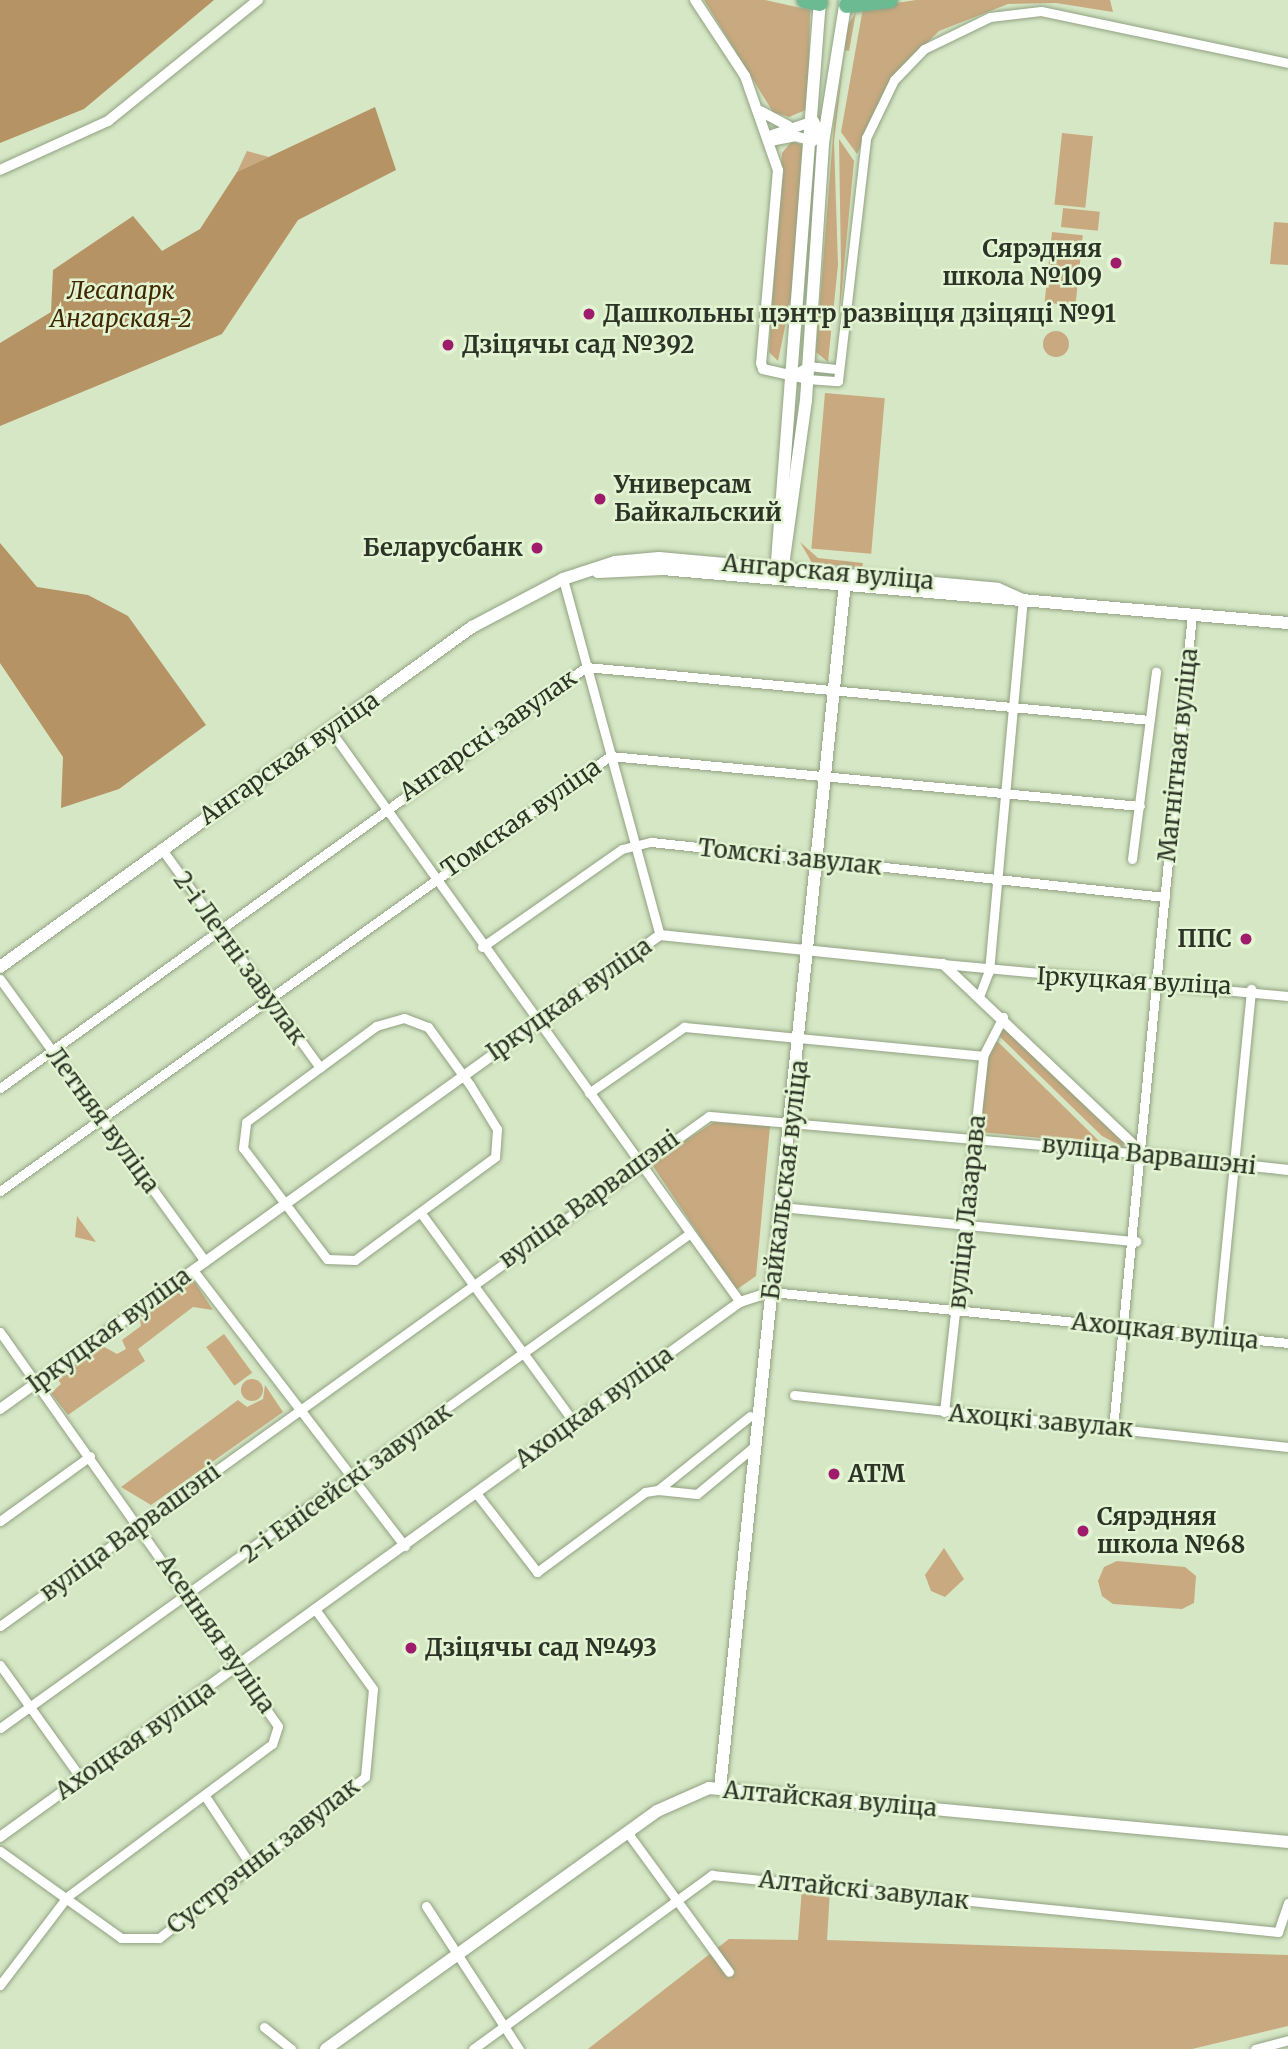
<!DOCTYPE html>
<meta charset="utf-8">
<style>
body{margin:0}
#map{position:relative;width:1288px;height:2049px;overflow:hidden;background:#d5e7c5;font-family:Merriweather,serif}
div>[style]{position:absolute}
.green>*{inset:0;background:#c9a97f;transform-origin:0 0}
.round{border-radius:50%}
.forest>*{inset:0;background:#b69364}
.roads{filter:drop-shadow(0 0 2px #91a282) drop-shadow(0 0 2px #91a282)}
.minor>*{height:9px;margin:-4.5px;padding:0 4.5px;transform-origin:4.5px;border-radius:4.5px;background:#fff}
.tertiary>*{height:10px;margin:-5px;padding:0 5px;transform-origin:5px;border-radius:5px;background:#fff}
.secondary>*{height:12px;margin:-6px;padding:0 6px;transform-origin:6px;border-radius:6px;background:#fff}
.trunk>*{height:16px;margin:-8px;padding:0 8px;transform-origin:8px;border-radius:8px;background:#6bba92}
.dots>*{width:19px;height:19px;translate:-50% -50%;box-sizing:border-box;border:4px solid #e2f4d2;border-radius:50%}
span{translate:-50% -50%;white-space:nowrap;text-align:center;line-height:1.15;-webkit-text-stroke:5px #e2f4d2;paint-order:stroke}
.poi-label{font-size:24px;color:#2d3427;font-weight:700}
.right{translate:-100% -50%;text-align:right}
.left{translate:0 -50%;text-align:left}
.park-label{font-size:24px;color:#412800;font-style:italic}
.street-label{font-size:24px;color:#2d3427}
</style>
<div id="map">
<div class="green">
<div style="clip-path:polygon(704px 0,765px 0,810px 10px,808px 109px,789px 117px,773px 112px)"></div>
<div style="clip-path:polygon(916px 0,1110px 0,1113px 12px,1056px 3px,1008px 4px,939px 31px,890px 80px,857px 154px,841px 132px,863px 8px)"></div>
<div style="clip-path:polygon(856px 12px,849px 51px,845px 50px,846px 28px)"></div>
<div style="clip-path:polygon(844px 56px,834px 141px,838px 265px,828px 362px,816px 352px,834px 124px)"></div>
<div style="left:1062px;top:133px;width:31px;height:72px;rotate:6deg"></div>
<div style="clip-path:polygon(839px 139px,854px 161px,839px 319px,841px 265px)"></div>
<div style="clip-path:polygon(792px 141px,804px 146px,795px 278px,778px 361px,769px 352px,782px 153px)"></div>
<div style="clip-path:polygon(247px 151px,269px 157px,237px 172px)"></div>
<div style="left:1063px;top:208px;width:37px;height:19px;rotate:6deg"></div>
<div style="clip-path:polygon(1274px 222px,1288px 223px,1288px 265px,1270px 264px)"></div>
<div style="left:1052px;top:232px;width:31px;height:71px;rotate:6deg"></div>
<div class="round" style="left:1043px;top:331px;width:26px;height:26px"></div>
<div style="left:825px;top:393px;width:60px;height:156px;rotate:5deg"></div>
<div style="clip-path:polygon(800px 542px,818px 558px,863px 563px,862px 568px,812px 563px)"></div>
<div style="clip-path:polygon(1003px 1027px,1123px 1142px,1123px 1147px,1102px 1136px,995px 1032px)"></div>
<div style="clip-path:polygon(994px 1038px,1102px 1144px,981px 1132px,986px 1056px)"></div>
<div style="clip-path:polygon(714px 1122px,770px 1126px,756px 1276px,736px 1290px,651px 1163px)"></div>
<div style="clip-path:polygon(77px 1216px,96px 1242px,75px 1237px)"></div>
<div style="clip-path:polygon(192px 1278px,213px 1310px,193px 1307px,138px 1349px,145px 1361px,68px 1415px,51px 1393px,61px 1384px,56px 1376px,97px 1343px,117px 1354px,126px 1349px,122px 1340px,141px 1326px,139px 1314px)"></div>
<div style="left:224px;top:1334px;width:48px;height:22px;rotate:54deg"></div>
<div class="round" style="left:241px;top:1379px;width:22px;height:22px"></div>
<div style="clip-path:polygon(265px 1385px,283px 1412px,151px 1505px,121px 1487px,238px 1400px,247px 1407px,263px 1399px)"></div>
<div style="clip-path:polygon(944px 1548px,964px 1579px,945px 1597px,931px 1591px,925px 1575px)"></div>
<div style="clip-path:polygon(1117px 1561px,1185px 1567px,1196px 1576px,1194px 1603px,1182px 1609px,1113px 1604px,1102px 1596px,1098px 1581px,1104px 1567px)"></div>
<div style="clip-path:polygon(802px 1888px,830px 1890px,827px 1940px,1288px 1955px,1288px 2026px,1192px 2049px,588px 2049px,729px 1939px,798px 1940px)"></div>
</div>
<div class="forest">
<div style="clip-path:polygon(0 0,214px 0,84px 109px,0 143px)"></div>
<div style="clip-path:polygon(375px 107px,396px 170px,298px 220px,222px 334px,0 426px,0 343px,51px 312px,53px 270px,133px 216px,162px 251px,200px 229px,237px 172px)"></div>
<div style="clip-path:polygon(0 543px,37px 587px,88px 595px,128px 616px,206px 725px,119px 789px,61px 808px,63px 757px,0 663px)"></div>
</div>
<div class="roads">
<div class="minor">
<div style="left:793px;top:375px;width:17px;rotate:-31deg"></div>
<div style="left:808px;top:366px;width:31px;rotate:6deg"></div>
<div style="left:807px;top:379px;width:31px;rotate:4deg"></div>
<div style="left:838px;top:381px;width:245px;rotate:-83.4deg"></div>
<div style="left:866px;top:138px;width:64px;rotate:-64.2deg"></div>
<div style="left:894px;top:80px;width:43px;rotate:-45.9deg"></div>
<div style="left:924px;top:49px;width:73px;rotate:-25.9deg"></div>
<div style="left:990px;top:17px;width:51px;rotate:-6.7deg"></div>
<div style="left:1041px;top:11px;width:252px;rotate:11.9deg"></div>
<div style="left:563px;top:579px;width:369px;rotate:74.8deg"></div>
<div style="left:330px;top:730px;width:704px;rotate:54.37deg"></div>
<div style="left:161px;top:848px;width:271px;rotate:54.1deg"></div>
<div style="left:1132px;top:859px;width:189px;rotate:-82.7deg"></div>
<div style="left:482px;top:947px;width:171px;rotate:-35deg"></div>
<div style="left:622px;top:849px;width:30px;rotate:-14deg"></div>
<div style="left:651px;top:842px;width:517px;rotate:6.11deg"></div>
<div style="left:943px;top:964px;width:346px;rotate:5.3deg"></div>
<div style="left:0;top:979px;width:349px;rotate:54deg"></div>
<div style="left:980px;top:994px;width:25px;rotate:-69deg"></div>
<div style="left:989px;top:971px;width:373px;rotate:-84.8deg"></div>
<div style="left:404px;top:1018px;width:26px;rotate:21deg"></div>
<div style="left:428px;top:1027px;width:72px;rotate:54.1deg"></div>
<div style="left:470px;top:1085px;width:52px;rotate:58.5deg"></div>
<div style="left:497px;top:1129px;width:28px;rotate:94deg"></div>
<div style="left:495px;top:1157px;width:174px;rotate:143.7deg"></div>
<div style="left:355px;top:1260px;width:28px;rotate:-178deg"></div>
<div style="left:327px;top:1259px;width:139px;rotate:-127.1deg"></div>
<div style="left:243px;top:1148px;width:26px;rotate:-83deg"></div>
<div style="left:246px;top:1122px;width:162px;rotate:-36.4deg"></div>
<div style="left:376px;top:1026px;width:29px;rotate:-16deg"></div>
<div style="left:0;top:1088px;width:722px;rotate:-35.69deg"></div>
<div style="left:586px;top:667px;width:566px;rotate:5.37deg"></div>
<div style="left:589px;top:1093px;width:116px;rotate:-34.8deg"></div>
<div style="left:684px;top:1027px;width:300px;rotate:5.5deg"></div>
<div style="left:0;top:1191px;width:749px;rotate:-35.49deg"></div>
<div style="left:610px;top:756px;width:532px;rotate:5.39deg"></div>
<div style="left:780px;top:1207px;width:358px;rotate:5.5deg"></div>
<div style="left:423px;top:1216px;width:254px;rotate:53.8deg"></div>
<div style="left:193px;top:1270px;width:348px;rotate:52.5deg"></div>
<div style="left:771px;top:1292px;width:520px;rotate:5.63deg"></div>
<div style="left:0;top:1332px;width:482px;rotate:54.8deg"></div>
<div style="left:278px;top:1726px;width:19px;rotate:108deg"></div>
<div style="left:272px;top:1744px;width:256px;rotate:143.3deg"></div>
<div style="left:67px;top:1897px;width:111px;rotate:127.3deg"></div>
<div style="left:1217px;top:1337px;width:350px;rotate:-84.4deg"></div>
<div style="left:794px;top:1395px;width:497px;rotate:6deg"></div>
<div style="left:944px;top:1412px;width:358px;rotate:-83.7deg"></div>
<div style="left:983px;top:1056px;width:44px;rotate:-62.9deg"></div>
<div style="left:1113px;top:1428px;width:818px;rotate:-84.46deg"></div>
<div style="left:658px;top:1490px;width:39px;rotate:6deg"></div>
<div style="left:697px;top:1494px;width:77px;rotate:-39.7deg"></div>
<div style="left:476px;top:1493px;width:100px;rotate:52.3deg"></div>
<div style="left:537px;top:1572px;width:134px;rotate:-36.5deg"></div>
<div style="left:645px;top:1492px;width:13px;rotate:-9deg"></div>
<div style="left:658px;top:1490px;width:118px;rotate:-38.8deg"></div>
<div style="left:0;top:1521px;width:111px;rotate:-35.8deg"></div>
<div style="left:0;top:1626px;width:873px;rotate:-35.73deg"></div>
<div style="left:709px;top:1116px;width:436px;rotate:5deg"></div>
<div style="left:0;top:1665px;width:139px;rotate:54.4deg"></div>
<div style="left:0;top:1728px;width:848px;rotate:-35.64deg"></div>
<div style="left:205px;top:1796px;width:85px;rotate:56.5deg"></div>
<div style="left:627px;top:1832px;width:173px;rotate:53.9deg"></div>
<div style="left:0;top:1851px;width:149px;rotate:35.7deg"></div>
<div style="left:121px;top:1938px;width:38px"></div>
<div style="left:159px;top:1938px;width:261px;rotate:-38deg"></div>
<div style="left:365px;top:1777px;width:88px;rotate:-84.8deg"></div>
<div style="left:373px;top:1689px;width:95px;rotate:-126deg"></div>
<div style="left:426px;top:1906px;width:171px;rotate:57deg"></div>
<div style="left:264px;top:2027px;width:35px;rotate:39deg"></div>
<div style="left:473px;top:2049px;width:296px;rotate:-36.1deg"></div>
<div style="left:712px;top:1875px;width:569px;rotate:5.75deg"></div>
<div style="left:1278px;top:1932px;width:31px;rotate:-71deg"></div>
<div style="left:1255px;top:2049px;width:34px;rotate:-15deg"></div>
</div>
<div class="tertiary">
<div style="left:695px;top:0;width:91px;rotate:56.7deg"></div>
<div style="left:745px;top:76px;width:100px;rotate:70.7deg"></div>
<div style="left:778px;top:170px;width:194px;rotate:95deg"></div>
<div style="left:761px;top:363px;width:6px;rotate:72deg"></div>
<div style="left:763px;top:369px;width:45px;rotate:12.8deg"></div>
<div style="left:760px;top:111px;width:32px;rotate:28deg"></div>
<div style="left:769px;top:136px;width:47px;rotate:-18.4deg"></div>
<div style="left:814px;top:121px;width:24px;rotate:68deg"></div>
<div style="left:770px;top:141px;width:25px;rotate:-11deg"></div>
<div style="left:795px;top:136px;width:19px;rotate:16deg"></div>
<div style="left:0;top:170px;width:119px;rotate:-24.4deg"></div>
<div style="left:108px;top:121px;width:193px;rotate:-38.9deg"></div>
<div style="left:0;top:1409px;width:813px;rotate:-35.69deg"></div>
<div style="left:660px;top:935px;width:284px;rotate:5.9deg"></div>
<div style="left:943px;top:964px;width:276px;rotate:43.5deg"></div>
<div style="left:1143px;top:1154px;width:146px;rotate:6.3deg"></div>
<div style="left:0;top:1837px;width:913px;rotate:-35.87deg"></div>
<div style="left:740px;top:1302px;width:33px;rotate:-18deg"></div>
</div>
<div class="secondary">
<div style="left:598px;top:572px;width:64px;rotate:-2.7deg"></div>
<div style="left:662px;top:569px;width:628px;rotate:4.93deg"></div>
<div style="left:782px;top:573px;width:175px;rotate:-82.1deg"></div>
<div style="left:806px;top:400px;width:258px;rotate:-86.2deg"></div>
<div style="left:823px;top:143px;width:145px;rotate:-80.9deg"></div>
<div style="left:776px;top:574px;width:576px;rotate:-85.62deg"></div>
<div style="left:0;top:967px;width:582px;rotate:-35.77deg"></div>
<div style="left:472px;top:627px;width:103px;rotate:-27.8deg"></div>
<div style="left:563px;top:579px;width:55px;rotate:-18.1deg"></div>
<div style="left:615px;top:562px;width:44px;rotate:-5.2deg"></div>
<div style="left:659px;top:558px;width:340px;rotate:5.2deg"></div>
<div style="left:998px;top:589px;width:27px;rotate:24deg"></div>
<div style="left:720px;top:1788px;width:1223px;rotate:-84.08deg"></div>
<div style="left:326px;top:2049px;width:408px;rotate:-35.7deg"></div>
<div style="left:657px;top:1811px;width:57px;rotate:-23.9deg"></div>
<div style="left:709px;top:1788px;width:582px;rotate:5.33deg"></div>
</div>
<div class="trunk">
<div style="left:805px;top:0;width:15px;rotate:11deg"></div>
<div style="left:847px;top:5px;width:43px;rotate:-6.6deg"></div>
</div>
</div>
<div class="dots">
<div style="left:1116px;top:263px;background:#9f1b6b"></div>
<div style="left:589px;top:314px;background:#9f1b6b"></div>
<div style="left:448px;top:345px;background:#9f1b6b"></div>
<div style="left:600px;top:499px;background:#9f1b6b"></div>
<div style="left:537px;top:548px;background:#9f1b6b"></div>
<div style="left:1246px;top:939px;background:#9f1b6b"></div>
<div style="left:834px;top:1474px;background:#9f1b6b"></div>
<div style="left:1083px;top:1531px;background:#9f1b6b"></div>
<div style="left:411px;top:1648px;background:#9f1b6b"></div>
</div>
<div class="poi-label">
<span class="right" style="left:1102px;top:263px">Сярэдняя<br>школа №109</span>
<span class="left" style="left:603px;top:314px">Дашкольны цэнтр развіцця дзіцяці №91</span>
<span class="left" style="left:462px;top:345px">Дзіцячы сад №392</span>
<span class="left" style="left:614px;top:499px">Универсам<br>Байкальский</span>
<span class="right" style="left:523px;top:548px">Беларусбанк</span>
<span class="right" style="left:1232px;top:939px">ППС</span>
<span class="left" style="left:848px;top:1474px">АТМ</span>
<span class="left" style="left:1097px;top:1531px">Сярэдняя<br>школа №68</span>
<span class="left" style="left:425px;top:1648px">Дзіцячы сад №493</span>
</div>
<div class="park-label">
<span style="left:121px;top:305px">Лесапарк<br>Ангарская-2</span>
</div>
<div class="street-label">
<span style="left:828px;top:572px;rotate:5deg">Ангарская вуліца</span>
<span style="left:488px;top:735px;rotate:-35deg">Ангарскі завулак</span>
<span style="left:1178px;top:755px;rotate:-84deg">Магнітная вуліца</span>
<span style="left:289px;top:758px;rotate:-35deg">Ангарская вуліца</span>
<span style="left:521px;top:818px;rotate:-35deg">Томская вуліца</span>
<span style="left:790px;top:857px;rotate:6deg">Томскі завулак</span>
<span style="left:240px;top:958px;rotate:54deg">2-і Летні завулак</span>
<span style="left:1134px;top:981px;rotate:3deg">Іркуцкая вуліца</span>
<span style="left:569px;top:999px;rotate:-35deg">Іркуцкая вуліца</span>
<span style="left:103px;top:1120px;rotate:54deg">Летняя вуліца</span>
<span style="left:1149px;top:1155px;rotate:6deg">вуліца Варвашэні</span>
<span style="left:785px;top:1180px;rotate:-83deg">Байкальская вуліца</span>
<span style="left:589px;top:1199px;rotate:-36deg">вуліца Варвашэні</span>
<span style="left:967px;top:1212px;rotate:-84deg">вуліца Лазарава</span>
<span style="left:109px;top:1330px;rotate:-36deg">Іркуцкая вуліца</span>
<span style="left:1165px;top:1331px;rotate:6deg">Ахоцкая вуліца</span>
<span style="left:594px;top:1407px;rotate:-36deg">Ахоцкая вуліца</span>
<span style="left:1041px;top:1421px;rotate:5deg">Ахоцкі завулак</span>
<span style="left:346px;top:1483px;rotate:-36deg">2-і Енісейскі завулак</span>
<span style="left:130px;top:1532px;rotate:-36deg">вуліца Варвашэні</span>
<span style="left:216px;top:1634px;rotate:55deg">Асенняя вуліца</span>
<span style="left:135px;top:1740px;rotate:-35deg">Ахоцкая вуліца</span>
<span style="left:830px;top:1799px;rotate:5deg">Алтайская вуліца</span>
<span style="left:263px;top:1856px;rotate:-38deg">Сустрэчны завулак</span>
<span style="left:864px;top:1890px;rotate:6deg">Алтайскі завулак</span>
</div>
</div>
